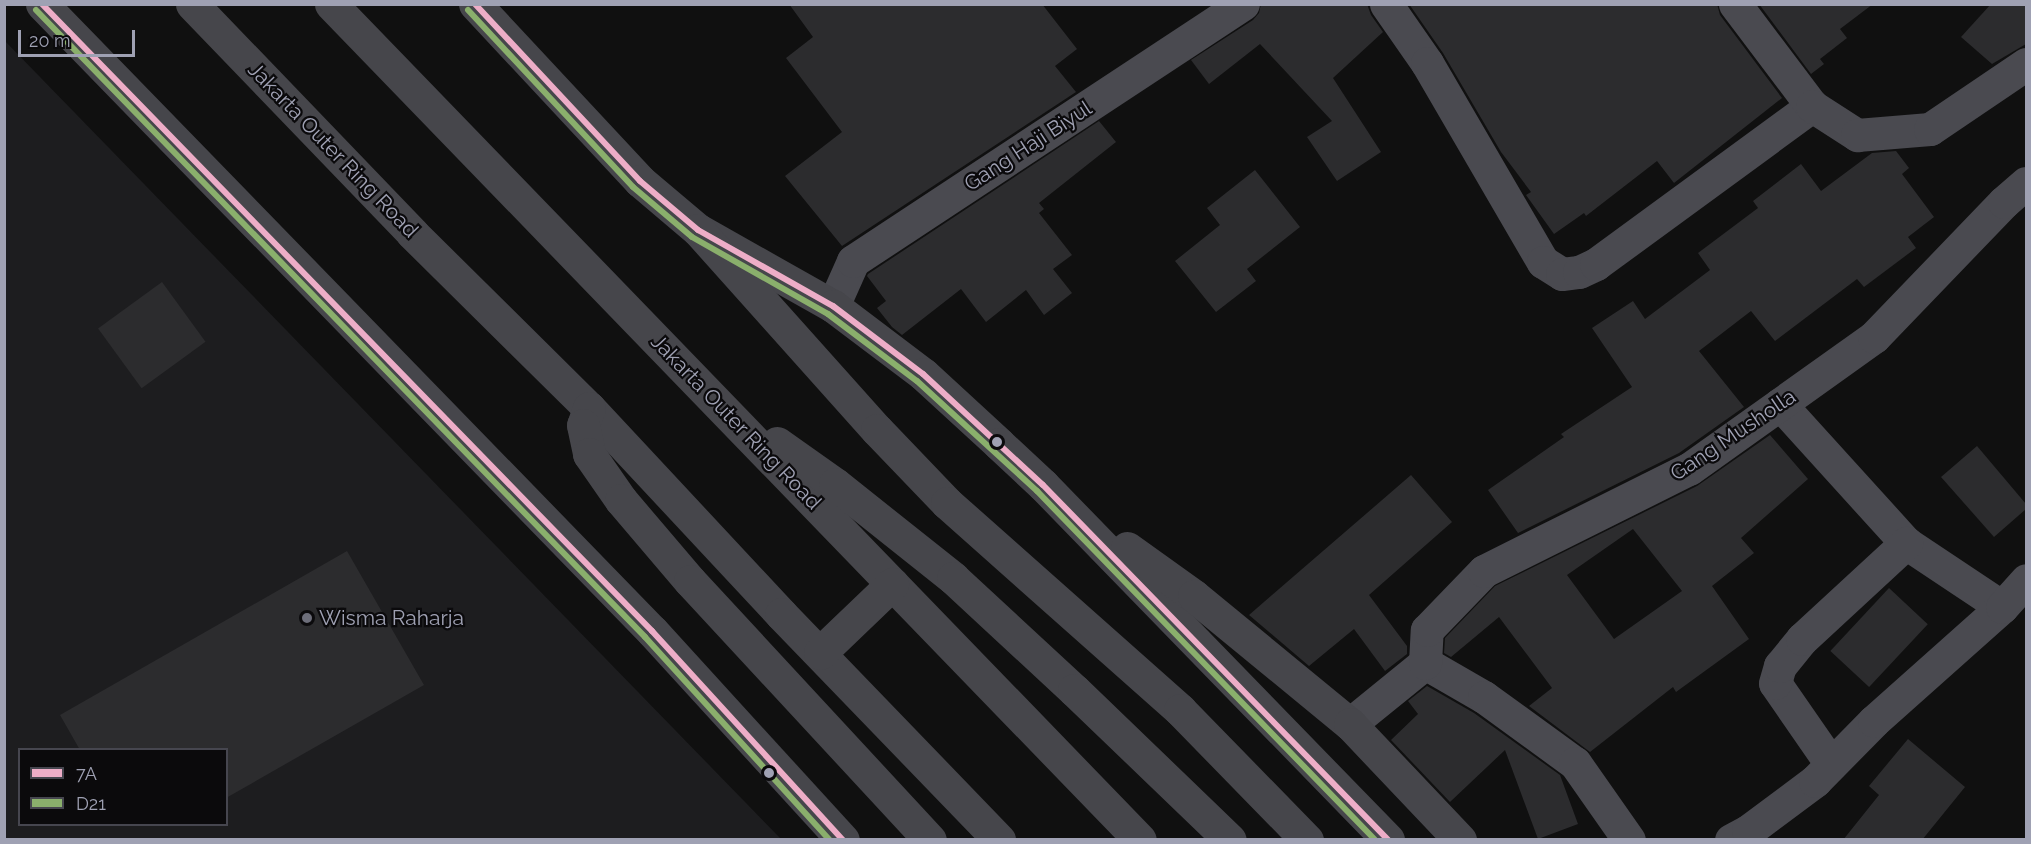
<!DOCTYPE html>
<style>
body{margin:0}
#map{position:relative;width:2031px;height:844px;overflow:hidden;background:#101010;font-family:Raleway,sans-serif}
div>[style]{position:absolute}
.built>*{inset:0;background:#1d1d1f}
.building>*{inset:0;background:#2c2c2e;transform-origin:0 0}
.minor>*{height:33px;margin:-16.5px;padding:0 16.5px;transform-origin:16.5px;border-radius:16.5px;background:#4a4a50}
.trunk>*{height:33px;margin:-16.5px;padding:0 16.5px;transform-origin:16.5px;border-radius:16.5px;background:#46464b}
.motorway>*{height:33px;margin:-16.5px;padding:0 16.5px;transform-origin:16.5px;border-radius:16.5px;background:#46464b}
.bus-1>*{height:6px;margin:-3px;padding:0 3px;transform-origin:3px;border-radius:3px;background:#edadc7}
.bus-2>*{height:6px;margin:-3px;padding:0 3px;transform-origin:3px;border-radius:3px;background:#8aaf6c}
.dots>*{width:16px;height:16px;translate:-50% -50%;box-sizing:border-box;border:3px solid #0b0a0c;border-radius:50%}
span{translate:-50% -50%;white-space:nowrap;text-align:center;line-height:1.15;-webkit-text-stroke:4.5px #0b0a0c;paint-order:stroke}
.street-label{font-size:21px;color:#9fa1b3}
.poi-label{font-size:21px;color:#9fa1b3}
.left{translate:0 -50%;text-align:left}
.frame{position:absolute;inset:0;border:6px solid #9fa1b3;pointer-events:none}
.legend{position:absolute;left:18px;top:748px;width:210px;height:78px;box-sizing:border-box;background:#0b0a0c;border:2px solid #46464f;margin:0;padding:8px 10px;list-style:none;font-size:18px;color:#9fa1b3}
.legend li{display:flex;align-items:center;gap:12px;height:30px}
.legend b{width:30px;border:2px solid #46464f}
.scale{position:absolute;left:18px;top:30px;width:117px;height:27px;box-sizing:border-box;border:3px solid #9fa1b3;border-top:0;padding-left:8px;font-size:18px;line-height:21px;white-space:nowrap;color:#9fa1b3;-webkit-text-stroke:4px #0b0a0c;paint-order:stroke}
</style>
<div id="map">
<div class="built">
<div style="clip-path:polygon(evenodd,5px 41px,781px 839px,5px 839px,5px 41px,20px 750px,226px 750px,226px 824px,20px 824px,20px 750px)"></div>
</div>
<div class="building">
<div style="clip-path:polygon(789px 4px,1042px 4px,1077px 49px,1055px 66px,1076px 92px,842px 246px,785px 176px,842px 132px,786px 58px,813px 37px)"></div>
<div style="clip-path:polygon(1261px 4px,1367px 4px,1371px 15px,1383px 32px,1333px 78px,1381px 152px,1337px 181px,1307px 137px,1332px 121px,1260px 44px,1209px 84px,1191px 60px,1253px 20px,1259px 13px)"></div>
<div style="clip-path:polygon(1409px 4px,1717px 4px,1720px 15px,1782px 98px,1674px 183px,1657px 161px,1586px 216px,1584px 213px,1554px 234px,1526px 195px,1531px 192px,1501px 152px,1443px 53px)"></div>
<div style="clip-path:polygon(1759px 4px,1873px 4px,1840px 29px,1847px 38px,1820px 59px,1824px 64px,1811px 74px)"></div>
<div style="clip-path:polygon(1991px 4px,2026px 4px,2026px 44px,1992px 64px,1961px 37px)"></div>
<div style="clip-path:polygon(1099px 121px,1116px 142px,1039px 203px,1044px 209px,1039px 213px,1072px 255px,1053px 269px,1072px 293px,1044px 315px,1026px 290px,986px 322px,961px 289px,902px 335px,892px 327px,877px 308px,886px 301px,867px 276px,868px 274px)"></div>
<div style="clip-path:polygon(1896px 151px,1909px 168px,1902px 174px,1934px 217px,1908px 237px,1916px 248px,1864px 287px,1857px 279px,1775px 341px,1751px 311px,1699px 351px,1744px 407px,1679px 453px,1518px 533px,1488px 490px,1564px 437px,1561px 434px,1632px 387px,1592px 328px,1633px 301px,1645px 319px,1710px 270px,1698px 253px,1758px 208px,1753px 201px,1801px 164px,1821px 191px,1872px 153px)"></div>
<div style="clip-path:polygon(1255px 170px,1300px 227px,1247px 269px,1256px 281px,1216px 312px,1175px 261px,1220px 225px,1207px 208px)"></div>
<div style="left:162px;top:282px;width:74px;height:79px;rotate:54deg"></div>
<div style="clip-path:polygon(evenodd,1770px 435px,1808px 479px,1741px 538px,1754px 553px,1712px 586px,1749px 639px,1676px 692px,1673px 687px,1590px 752px,1529px 706px,1552px 688px,1499px 617px,1451px 657px,1444px 653px,1445px 638px,1495px 586px,1697px 486px,1770px 435px,1633px 529px,1682px 591px,1614px 639px,1567px 575px,1633px 529px)"></div>
<div style="clip-path:polygon(1977px 446px,2026px 504px,2026px 509px,1994px 537px,1941px 477px)"></div>
<div style="clip-path:polygon(1411px 475px,1452px 522px,1369px 595px,1407px 646px,1407px 654px,1385px 671px,1354px 629px,1309px 666px,1249px 615px)"></div>
<div style="clip-path:polygon(347px 551px,424px 685px,226px 798px,226px 750px,80px 750px,60px 715px)"></div>
<div style="left:1889px;top:588px;width:53px;height:86px;rotate:43deg"></div>
<div style="clip-path:polygon(1427px 686px,1474px 713px,1560px 775px,1578px 824px,1538px 839px,1505px 750px,1450px 802px,1391px 740px,1418px 714px,1408px 701px)"></div>
<div style="clip-path:polygon(1908px 739px,1965px 787px,1922px 840px,1843px 840px,1879px 795px,1869px 786px)"></div>
</div>
<div class="minor">
<div style="left:1386px;top:4px;width:72px;rotate:55.2deg"></div>
<div style="left:1427px;top:63px;width:230px;rotate:59.8deg"></div>
<div style="left:1543px;top:262px;width:22px;rotate:32deg"></div>
<div style="left:1562px;top:274px;width:17px;rotate:-7deg"></div>
<div style="left:1579px;top:272px;width:19px;rotate:-25deg"></div>
<div style="left:1596px;top:264px;width:268px;rotate:-36.2deg"></div>
<div style="left:1735px;top:4px;width:128px;rotate:53deg"></div>
<div style="left:1812px;top:106px;width:54px;rotate:32.8deg"></div>
<div style="left:1857px;top:135px;width:73px;rotate:-4.7deg"></div>
<div style="left:1930px;top:129px;width:116px;rotate:-34.1deg"></div>
<div style="left:833px;top:306px;width:49px;rotate:-66deg"></div>
<div style="left:853px;top:261px;width:467px;rotate:-33.4deg"></div>
<div style="left:1780px;top:404px;width:188px;rotate:47.8deg"></div>
<div style="left:1906px;top:543px;width:115px;rotate:33.7deg"></div>
<div style="left:1425px;top:663px;width:68px;rotate:30deg"></div>
<div style="left:1484px;top:697px;width:112px;rotate:36deg"></div>
<div style="left:1575px;top:763px;width:94px;rotate:55deg"></div>
<div style="left:1350px;top:724px;width:97px;rotate:-39.1deg"></div>
<div style="left:1425px;top:663px;width:33px;rotate:-87deg"></div>
<div style="left:1427px;top:630px;width:82px;rotate:-46deg"></div>
<div style="left:1484px;top:571px;width:229px;rotate:-26.5deg"></div>
<div style="left:1689px;top:469px;width:227px;rotate:-35.5deg"></div>
<div style="left:1874px;top:337px;width:187px;rotate:-46.1deg"></div>
<div style="left:2004px;top:202px;width:29px;rotate:-41deg"></div>
<div style="left:1831px;top:764px;width:98px;rotate:-124.7deg"></div>
<div style="left:1775px;top:683px;width:18px;rotate:-74deg"></div>
<div style="left:1780px;top:666px;width:35px;rotate:-51deg"></div>
<div style="left:1802px;top:639px;width:142px;rotate:-42.7deg"></div>
<div style="left:1731px;top:840px;width:19px;rotate:-28deg"></div>
<div style="left:1748px;top:831px;width:84px;rotate:-36.7deg"></div>
<div style="left:1815px;top:781px;width:84px;rotate:-45.5deg"></div>
<div style="left:1874px;top:721px;width:171px;rotate:-41.7deg"></div>
<div style="left:2002px;top:607px;width:36px;rotate:-48deg"></div>
</div>
<div class="trunk">
<div style="left:42px;top:4px;width:875px;rotate:45.79deg"></div>
<div style="left:652px;top:631px;width:283px;rotate:47.6deg"></div>
<div style="left:475px;top:4px;width:242px;rotate:47deg"></div>
<div style="left:640px;top:181px;width:76px;rotate:40.2deg"></div>
<div style="left:698px;top:230px;width:155px;rotate:29.4deg"></div>
<div style="left:833px;top:306px;width:113px;rotate:37.1deg"></div>
<div style="left:923px;top:374px;width:103px;rotate:42.6deg"></div>
<div style="left:999px;top:444px;width:60px;rotate:43deg"></div>
<div style="left:1043px;top:485px;width:495px;rotate:45.8deg"></div>
<div style="left:1127px;top:548px;width:82px;rotate:35.6deg"></div>
<div style="left:1194px;top:596px;width:202px;rotate:39.4deg"></div>
<div style="left:1350px;top:724px;width:160px;rotate:46.5deg"></div>
</div>
<div class="motorway">
<div style="left:192px;top:4px;width:318px;rotate:46.1deg"></div>
<div style="left:412px;top:233px;width:249px;rotate:44.7deg"></div>
<div style="left:589px;top:408px;width:282px;rotate:47deg"></div>
<div style="left:781px;top:614px;width:314px;rotate:46deg"></div>
<div style="left:331px;top:4px;width:1163px;rotate:45.94deg"></div>
<div style="left:698px;top:230px;width:268px;rotate:48.2deg"></div>
<div style="left:877px;top:430px;width:101px;rotate:46.2deg"></div>
<div style="left:947px;top:503px;width:312px;rotate:41.6deg"></div>
<div style="left:1180px;top:710px;width:182px;rotate:45.7deg"></div>
<div style="left:589px;top:408px;width:18px;rotate:109deg"></div>
<div style="left:583px;top:425px;width:30px;rotate:78deg"></div>
<div style="left:589px;top:454px;width:56px;rotate:55.2deg"></div>
<div style="left:621px;top:500px;width:106px;rotate:49.6deg"></div>
<div style="left:690px;top:581px;width:353px;rotate:47.2deg"></div>
<div style="left:777px;top:443px;width:71px;rotate:35.3deg"></div>
<div style="left:835px;top:484px;width:151px;rotate:38.5deg"></div>
<div style="left:953px;top:578px;width:165px;rotate:42.8deg"></div>
<div style="left:1074px;top:690px;width:216px;rotate:43.9deg"></div>
<div style="left:820px;top:653px;width:100px;rotate:-43.8deg"></div>
</div>
<div class="bus-1">
<div style="left:42px;top:4px;width:875px;rotate:45.79deg"></div>
<div style="left:652px;top:631px;width:283px;rotate:47.6deg"></div>
<div style="left:475px;top:4px;width:242px;rotate:47deg"></div>
<div style="left:640px;top:181px;width:76px;rotate:40.2deg"></div>
<div style="left:698px;top:230px;width:155px;rotate:29.4deg"></div>
<div style="left:833px;top:306px;width:113px;rotate:37.1deg"></div>
<div style="left:923px;top:374px;width:163px;rotate:42.8deg"></div>
<div style="left:1043px;top:485px;width:495px;rotate:45.8deg"></div>
</div>
<div class="bus-2">
<div style="left:36px;top:10px;width:874px;rotate:45.83deg"></div>
<div style="left:645px;top:637px;width:275px;rotate:47.7deg"></div>
<div style="left:468px;top:10px;width:242px;rotate:47deg"></div>
<div style="left:633px;top:187px;width:77px;rotate:40.3deg"></div>
<div style="left:692px;top:237px;width:156px;rotate:29.5deg"></div>
<div style="left:828px;top:314px;width:111px;rotate:37deg"></div>
<div style="left:917px;top:381px;width:163px;rotate:42.5deg"></div>
<div style="left:1037px;top:491px;width:486px;rotate:45.9deg"></div>
</div>
<div class="dots">
<div style="left:997px;top:442px;background:#9fa1b3"></div>
<div style="left:307px;top:618px;background:#6d6e7a"></div>
<div style="left:769px;top:773px;background:#9fa1b3"></div>
</div>
<div class="street-label">
<span style="left:1028px;top:146px;rotate:-33deg">Gang Haji Biyul</span>
<span style="left:333px;top:150px;rotate:46deg">Jakarta Outer Ring Road</span>
<span style="left:736px;top:422px;rotate:46deg">Jakarta Outer Ring Road</span>
<span style="left:1733px;top:435px;rotate:-34deg">Gang Musholla</span>
</div>
<div class="poi-label">
<span class="left" style="left:319px;top:618px">Wisma Raharja</span>
</div>
<div class="frame"></div>
<ul class="legend">
<li><b style="height:8px;background:#edadc7"></b>7A</li>
<li><b style="height:8px;background:#8aaf6c"></b>D21</li>
</ul>
<div class="scale">20 m</div>
</div>
